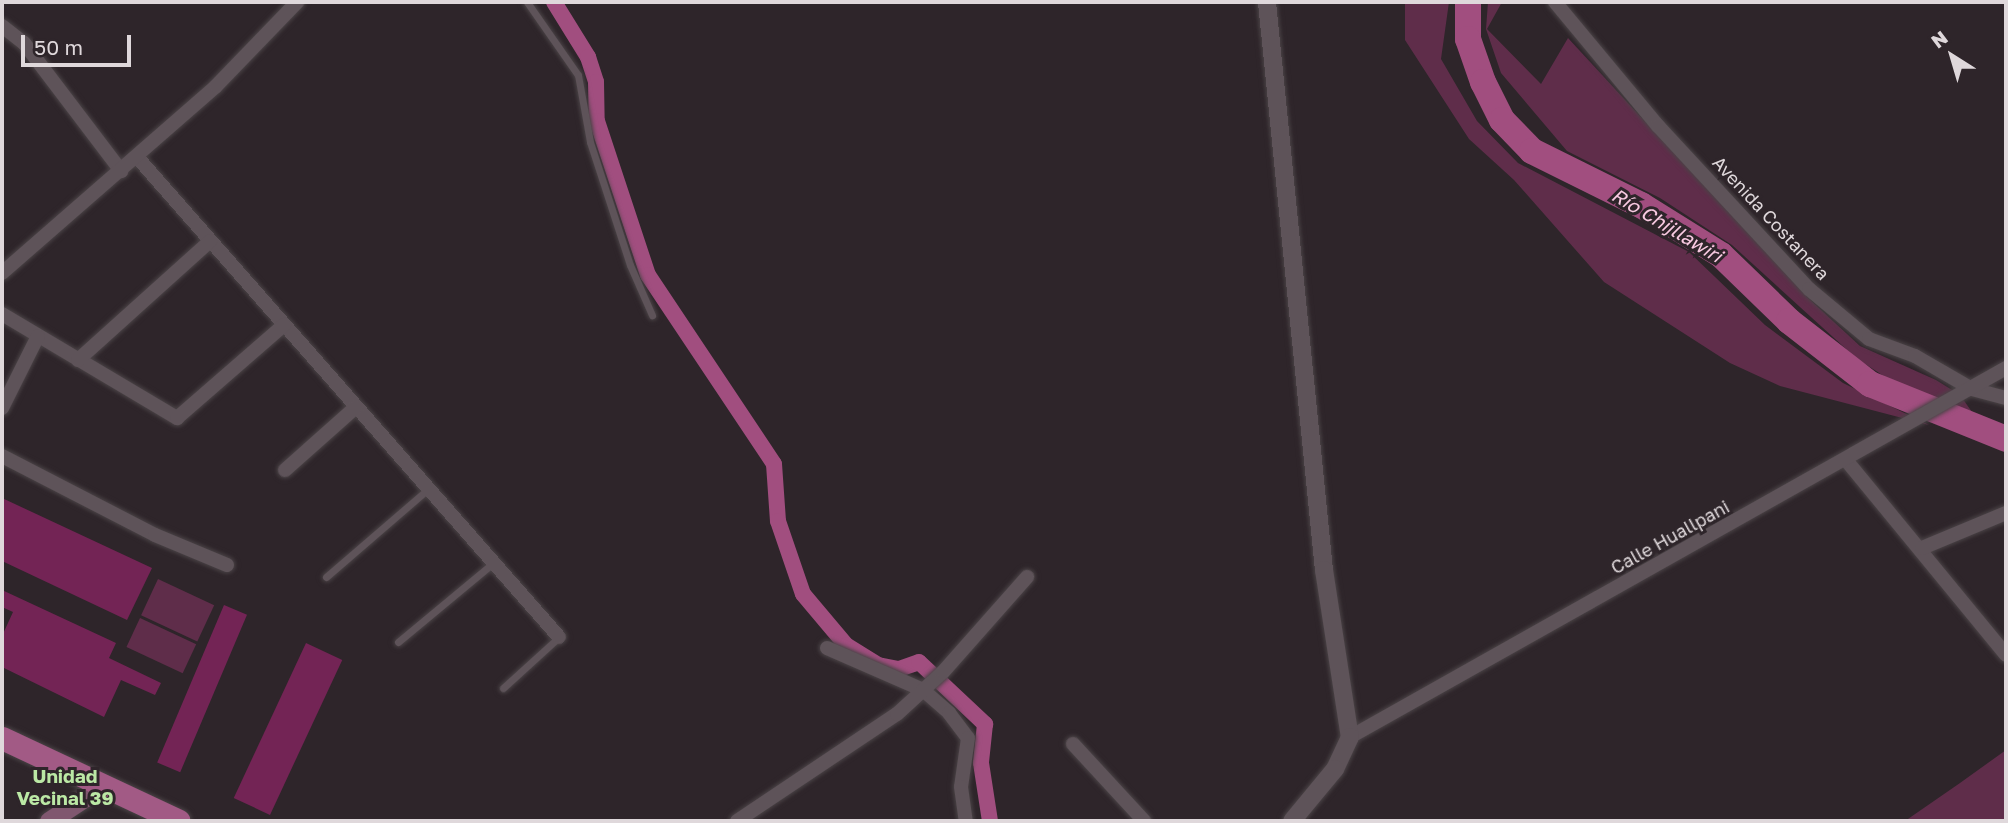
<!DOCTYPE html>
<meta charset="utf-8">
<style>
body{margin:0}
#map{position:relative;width:2008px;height:823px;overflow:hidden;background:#2e252a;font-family:"Golos Text",sans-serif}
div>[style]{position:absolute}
.green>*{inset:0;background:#5f2d4a;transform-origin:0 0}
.canal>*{height:16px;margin:-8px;padding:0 8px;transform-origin:8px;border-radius:8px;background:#a14e7f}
.river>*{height:26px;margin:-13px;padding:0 13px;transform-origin:13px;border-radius:13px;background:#a14e7f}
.building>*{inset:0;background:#732455;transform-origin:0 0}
.roads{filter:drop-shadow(0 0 2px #4a4346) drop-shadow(0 0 2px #4a4346)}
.service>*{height:7px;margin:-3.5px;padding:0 3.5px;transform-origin:3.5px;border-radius:3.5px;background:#5e5359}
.minor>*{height:14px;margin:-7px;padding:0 7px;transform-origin:7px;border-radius:7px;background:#5e5359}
.tertiary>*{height:18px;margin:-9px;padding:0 9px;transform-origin:9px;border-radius:9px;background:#5e5359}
.secondary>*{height:19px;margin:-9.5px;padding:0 9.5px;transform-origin:9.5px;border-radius:9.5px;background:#80576f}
.primary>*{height:23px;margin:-11.5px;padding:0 11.5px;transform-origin:11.5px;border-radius:11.5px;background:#a25a85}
span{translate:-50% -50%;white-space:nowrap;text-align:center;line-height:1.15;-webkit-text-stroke:6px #2e252a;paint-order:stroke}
.street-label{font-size:18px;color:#dfd8db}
.water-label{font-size:19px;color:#f9cae2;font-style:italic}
.neighbourhood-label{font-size:19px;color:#bbe8a5;font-weight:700}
.frame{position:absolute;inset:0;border:4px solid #dfd8db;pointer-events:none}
.north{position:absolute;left:1917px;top:21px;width:70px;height:70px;-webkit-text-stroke:5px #2e252a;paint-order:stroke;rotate:323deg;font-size:19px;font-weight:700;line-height:28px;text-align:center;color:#dfd8db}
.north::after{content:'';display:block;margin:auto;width:24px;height:32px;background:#dfd8db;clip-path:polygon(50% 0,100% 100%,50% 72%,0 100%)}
.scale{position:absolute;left:21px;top:35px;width:110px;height:32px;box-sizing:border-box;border:4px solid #dfd8db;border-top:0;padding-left:9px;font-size:21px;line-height:24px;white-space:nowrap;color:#dfd8db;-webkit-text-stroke:5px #2e252a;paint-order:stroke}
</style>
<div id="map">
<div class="green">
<div style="clip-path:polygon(1405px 2px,1449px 2px,1441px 59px,1477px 121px,1518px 163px,1689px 252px,1765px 325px,1843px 383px,1929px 425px,1780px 386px,1730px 363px,1604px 282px,1514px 180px,1469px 139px,1405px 40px)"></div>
<div style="clip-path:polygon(1488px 2px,1502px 2px,1487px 29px,1541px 84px,1568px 38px,1806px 296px,1860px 346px,1936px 380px,1960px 395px,1972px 412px,1893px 382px,1856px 358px,1732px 245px,1660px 198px,1567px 151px,1501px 73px,1486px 29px)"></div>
<div style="left:158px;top:579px;width:62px;height:40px;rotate:25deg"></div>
<div style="left:140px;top:618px;width:62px;height:32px;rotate:25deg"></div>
<div style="clip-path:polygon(2006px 750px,2006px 821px,1905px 821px,1960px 783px)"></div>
</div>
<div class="canal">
<div style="left:554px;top:2px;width:65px;rotate:58.3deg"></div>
<div style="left:588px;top:57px;width:26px;rotate:72deg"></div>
<div style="left:596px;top:82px;width:39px;rotate:89deg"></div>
<div style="left:597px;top:121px;width:162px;rotate:71.7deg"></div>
<div style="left:648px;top:275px;width:227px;rotate:56.3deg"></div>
<div style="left:774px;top:464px;width:57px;rotate:86deg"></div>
<div style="left:778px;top:521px;width:77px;rotate:71.1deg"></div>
<div style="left:803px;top:594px;width:67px;rotate:49.9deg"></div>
<div style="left:846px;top:645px;width:38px;rotate:32deg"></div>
<div style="left:878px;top:665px;width:21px;rotate:11deg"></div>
<div style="left:899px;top:669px;width:21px;rotate:-19deg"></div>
<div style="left:919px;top:662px;width:91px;rotate:43.2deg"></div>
<div style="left:985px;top:724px;width:39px;rotate:96deg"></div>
<div style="left:981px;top:763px;width:59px;rotate:81.2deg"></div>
</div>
<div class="river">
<div style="left:1468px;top:2px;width:37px;rotate:90deg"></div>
<div style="left:1468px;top:39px;width:46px;rotate:70.8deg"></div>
<div style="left:1483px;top:82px;width:42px;rotate:63.4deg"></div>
<div style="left:1502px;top:120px;width:43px;rotate:45.9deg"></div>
<div style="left:1532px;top:151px;width:122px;rotate:26.4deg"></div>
<div style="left:1641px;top:205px;width:94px;rotate:32deg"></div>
<div style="left:1721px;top:255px;width:95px;rotate:44.1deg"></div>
<div style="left:1789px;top:321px;width:103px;rotate:37.9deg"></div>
<div style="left:1870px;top:384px;width:147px;rotate:22deg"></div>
</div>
<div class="building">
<div style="clip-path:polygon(2px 498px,152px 568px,127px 620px,2px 561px)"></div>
<div style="clip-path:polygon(2px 590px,116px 643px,109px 658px,161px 683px,155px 695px,121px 680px,104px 717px,2px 667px,2px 636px,13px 612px,2px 607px)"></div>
<div style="left:224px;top:605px;width:25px;height:171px;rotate:23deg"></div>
<div style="left:306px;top:643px;width:40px;height:171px;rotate:25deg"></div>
</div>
<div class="roads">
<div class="service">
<div style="left:527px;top:2px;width:89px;rotate:55.1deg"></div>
<div style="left:578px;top:75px;width:68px;rotate:79.8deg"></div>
<div style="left:590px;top:142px;width:129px;rotate:72deg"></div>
<div style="left:630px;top:265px;width:55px;rotate:66.3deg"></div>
<div style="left:326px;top:577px;width:135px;rotate:-40.8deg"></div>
<div style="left:398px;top:642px;width:124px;rotate:-39.7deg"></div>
<div style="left:503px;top:688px;width:76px;rotate:-42.3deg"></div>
</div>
<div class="minor">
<div style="left:1555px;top:2px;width:161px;rotate:50.3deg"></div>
<div style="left:1658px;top:126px;width:222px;rotate:47.2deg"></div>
<div style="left:1809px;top:289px;width:78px;rotate:39.8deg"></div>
<div style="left:1869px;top:339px;width:49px;rotate:20.3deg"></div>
<div style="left:1915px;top:356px;width:66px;rotate:30.1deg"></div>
<div style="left:1972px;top:389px;width:35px;rotate:15deg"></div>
<div style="left:2px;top:26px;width:28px;rotate:38deg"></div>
<div style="left:24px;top:43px;width:161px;rotate:52.8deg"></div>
<div style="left:137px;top:157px;width:639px;rotate:48.68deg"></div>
<div style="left:2px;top:273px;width:284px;rotate:-41.1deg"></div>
<div style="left:216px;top:86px;width:117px;rotate:-46deg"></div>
<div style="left:2px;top:314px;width:204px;rotate:30.7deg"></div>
<div style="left:177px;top:418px;width:142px;rotate:-41deg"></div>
<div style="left:78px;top:360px;width:178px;rotate:-42deg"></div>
<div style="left:2px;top:408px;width:80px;rotate:-63.4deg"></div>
<div style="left:2px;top:456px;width:172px;rotate:27.3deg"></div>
<div style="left:155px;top:535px;width:78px;rotate:22.6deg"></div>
<div style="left:1846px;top:460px;width:252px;rotate:50.6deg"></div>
<div style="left:285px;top:470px;width:95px;rotate:-41.6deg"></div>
<div style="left:1922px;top:548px;width:91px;rotate:-22.6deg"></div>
<div style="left:827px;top:648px;width:105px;rotate:23.6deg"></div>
<div style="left:923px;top:690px;width:35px;rotate:41deg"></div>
<div style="left:949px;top:713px;width:31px;rotate:53deg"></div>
<div style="left:968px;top:738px;width:49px;rotate:98.1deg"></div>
<div style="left:961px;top:787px;width:34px;rotate:82deg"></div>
<div style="left:1350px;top:737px;width:753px;rotate:-29.36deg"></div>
<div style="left:1073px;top:744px;width:105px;rotate:47.3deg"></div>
<div style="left:737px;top:821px;width:192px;rotate:-33.8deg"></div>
<div style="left:897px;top:714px;width:62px;rotate:-42.4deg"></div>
<div style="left:943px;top:672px;width:127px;rotate:-48.5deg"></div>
</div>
<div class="tertiary">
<div style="left:1267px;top:2px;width:571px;rotate:84.27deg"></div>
<div style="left:1324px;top:570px;width:169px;rotate:81.2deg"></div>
<div style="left:1350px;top:737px;width:35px;rotate:115deg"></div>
<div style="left:1335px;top:769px;width:67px;rotate:129.6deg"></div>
</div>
<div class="secondary">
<div style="left:49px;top:821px;width:64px;rotate:-33.4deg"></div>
</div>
<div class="primary">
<div style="left:2px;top:738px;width:195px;rotate:25.1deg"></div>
</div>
</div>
<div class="street-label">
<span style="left:1771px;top:218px;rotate:47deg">Avenida Costanera</span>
<span style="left:1670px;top:537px;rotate:-29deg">Calle Huallpani</span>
</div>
<div class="water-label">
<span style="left:1667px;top:225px;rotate:31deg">Río Chijllawiri</span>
</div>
<div class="neighbourhood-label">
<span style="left:65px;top:787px">Unidad<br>Vecinal 39</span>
</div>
<div class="frame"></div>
<div class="north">N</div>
<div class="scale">50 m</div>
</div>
